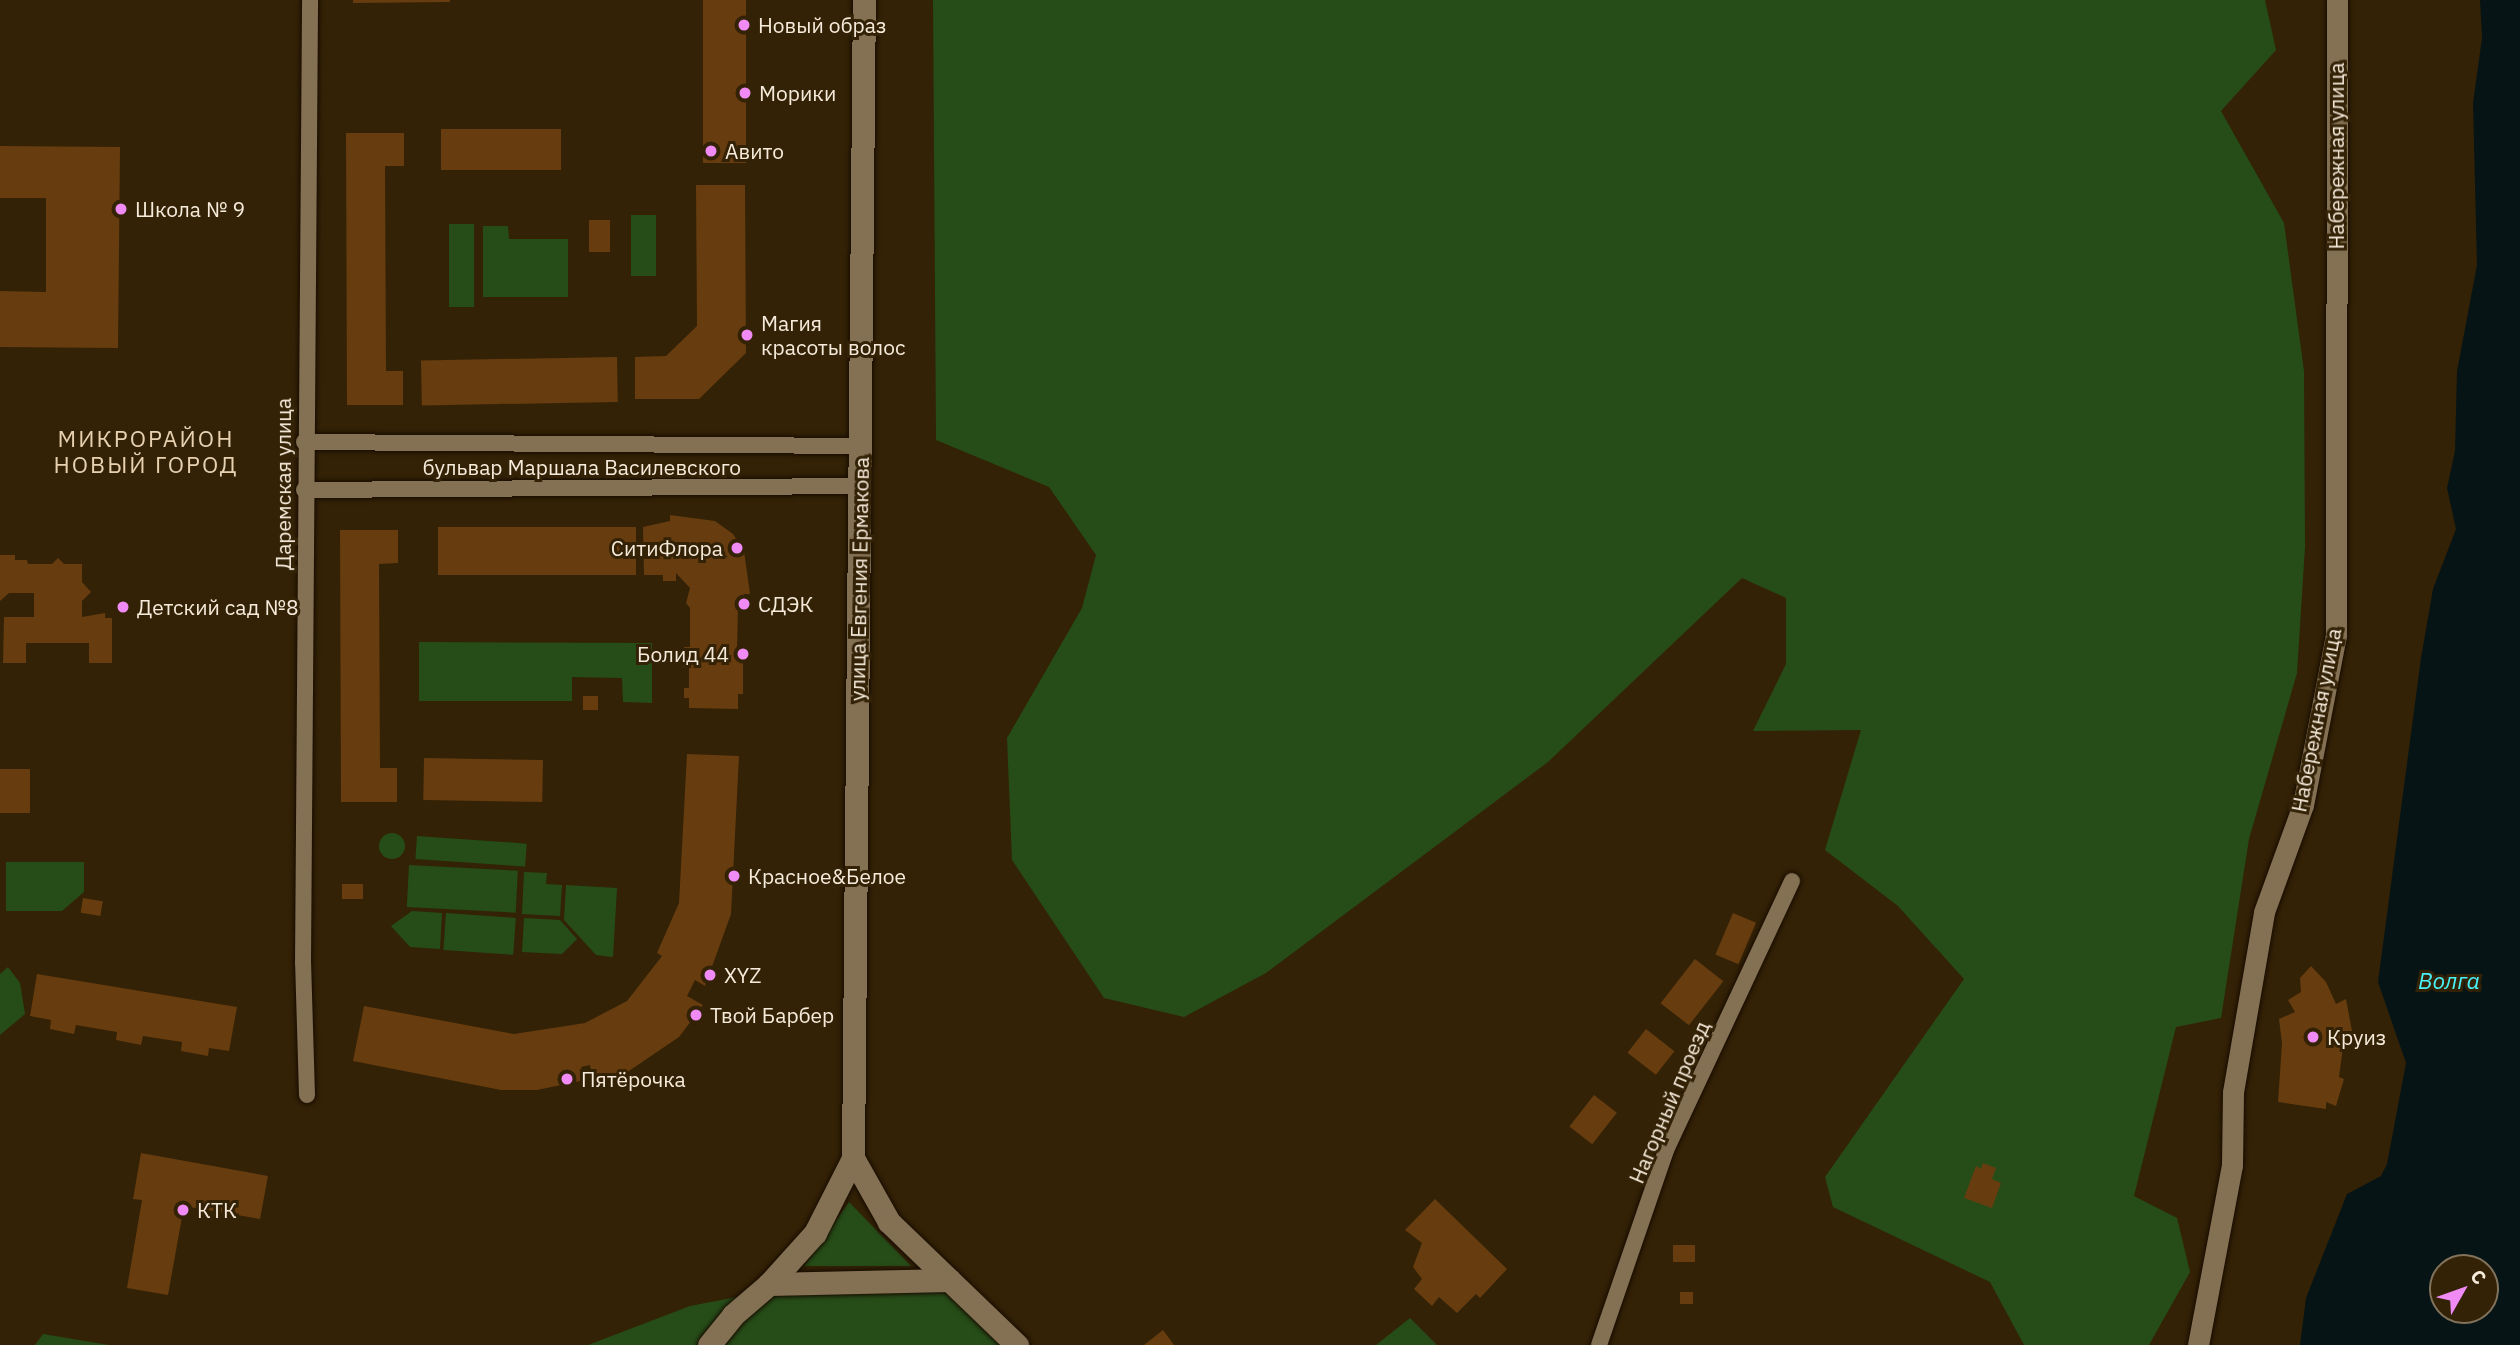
<!DOCTYPE html>
<meta charset="utf-8">
<style>
body{margin:0}
#map{position:relative;width:2520px;height:1345px;overflow:hidden;background:#332206;font-family:"IBM Plex Sans",sans-serif}
div>[style]{position:absolute}
.green>*{inset:0;background:#264d18;transform-origin:0 0}
.round{border-radius:50%}
.water>*{inset:0;background:#061415}
.building>*{inset:0;background:#673c0f;transform-origin:0 0}
.roads{filter:drop-shadow(0 0 2px #180c00) drop-shadow(0 0 2px #180c00)}
.minor>*{height:16px;margin:-8px;padding:0 8px;transform-origin:8px;border-radius:8px;background:#847053}
.tertiary>*{height:21px;margin:-10.5px;padding:0 10.5px;transform-origin:10.5px;border-radius:10.5px;background:#847053}
.secondary>*{height:23px;margin:-11.5px;padding:0 11.5px;transform-origin:11.5px;border-radius:11.5px;background:#847053}
.dots>*{width:19px;height:19px;translate:-50% -50%;box-sizing:border-box;border:4px solid #332206;border-radius:50%}
span{translate:-50% -50%;white-space:nowrap;text-align:center;line-height:1.15;-webkit-text-stroke:6px #332206;paint-order:stroke}
.poi-label{font-size:21px;color:#f6ebdb}
.left{translate:0 -50%;text-align:left}
.right{translate:-100% -50%;text-align:right}
.street-label{font-size:21px;color:#f6ebdb}
.neighbourhood-label{font-size:23px;color:#e7d1b1;letter-spacing:2px}
.water-label{font-size:23px;color:#47f1f6;font-style:italic}
.north{position:absolute;left:2429px;top:1254px;width:70px;height:70px;box-sizing:border-box;background:#332206;border:2px solid #81725b;border-radius:50%;rotate:50deg;font-size:19px;font-weight:700;line-height:28px;text-align:center;color:#f6ebdb}
.north::after{content:'';display:block;margin:auto;width:24px;height:32px;background:#f08bf6;clip-path:polygon(50% 0,100% 100%,50% 72%,0 100%)}
</style>
<div id="map">
<div class="green">
<div style="clip-path:polygon(933px 0,2265px 0,2276px 50px,2221px 111px,2284px 223px,2304px 371px,2305px 547px,2297px 673px,2249px 839px,2221px 1018px,2176px 1027px,2134px 1196px,2177px 1218px,2190px 1272px,2149px 1345px,2024px 1345px,1990px 1282px,1833px 1207px,1825px 1177px,1964px 979px,1898px 906px,1825px 850px,1861px 730px,1753px 731px,1786px 664px,1786px 598px,1742px 578px,1548px 762px,1266px 973px,1184px 1017px,1104px 998px,1012px 860px,1007px 738px,1082px 608px,1096px 555px,1049px 487px,936px 440px)"></div>
<div style="left:656px;top:215px;width:61px;height:25px;rotate:90deg"></div>
<div style="left:449px;top:224px;width:25px;height:83px"></div>
<div style="clip-path:polygon(483px 226px,508px 226px,509px 239px,568px 239px,568px 297px,483px 297px)"></div>
<div style="clip-path:polygon(419px 642px,652px 643px,652px 703px,623px 702px,622px 678px,572px 677px,572px 701px,419px 701px)"></div>
<div class="round" style="left:379px;top:833px;width:26px;height:26px"></div>
<div style="left:417px;top:836px;width:110px;height:23px;rotate:4deg"></div>
<div style="clip-path:polygon(6px 862px,84px 862px,84px 892px,62px 911px,6px 911px)"></div>
<div style="left:409px;top:865px;width:109px;height:42px;rotate:3deg"></div>
<div style="clip-path:polygon(524px 872px,547px 873px,546px 884px,562px 885px,560px 916px,522px 914px)"></div>
<div style="clip-path:polygon(566px 885px,617px 888px,613px 957px,596px 955px,564px 920px)"></div>
<div style="clip-path:polygon(412px 911px,442px 913px,440px 949px,410px 947px,391px 926px)"></div>
<div style="left:446px;top:913px;width:70px;height:37px;rotate:4deg"></div>
<div style="clip-path:polygon(524px 918px,560px 920px,577px 939px,562px 954px,522px 952px)"></div>
<div style="clip-path:polygon(8px 967px,20px 983px,25px 1014px,0 1035px,0 974px)"></div>
<div style="clip-path:polygon(849px 1202px,911px 1266px,804px 1266px)"></div>
<div style="clip-path:polygon(944px 1289px,1004px 1345px,724px 1345px,740px 1322px,774px 1292px)"></div>
<div style="clip-path:polygon(737px 1297px,700px 1345px,588px 1345px,690px 1306px)"></div>
<div style="clip-path:polygon(1410px 1318px,1437px 1345px,1376px 1345px)"></div>
<div style="clip-path:polygon(43px 1334px,109px 1345px,35px 1345px)"></div>
</div>
<div class="water">
<div style="clip-path:polygon(evenodd,2480px 0,2520px 0,2520px 1345px,2300px 1345px,2306px 1298px,2347px 1194px,2381px 1176px,2387px 1164px,2406px 1063px,2378px 982px,2421px 658px,2433px 589px,2456px 529px,2447px 488px,2455px 451px,2457px 371px,2477px 265px,2473px 103px,2482px 38px,2480px 0,2443px 1268px,2485px 1268px,2485px 1310px,2443px 1310px,2443px 1268px)"></div>
</div>
<div class="building">
<div style="clip-path:polygon(353px 0,450px 0,450px 2px,353px 3px)"></div>
<div style="left:703px;top:0;width:43px;height:163px"></div>
<div style="left:441px;top:129px;width:120px;height:41px"></div>
<div style="clip-path:polygon(346px 133px,404px 133px,404px 166px,385px 166px,386px 371px,403px 371px,403px 405px,347px 405px)"></div>
<div style="clip-path:polygon(0 146px,120px 147px,118px 348px,0 347px,0 291px,46px 292px,46px 198px,0 198px)"></div>
<div style="clip-path:polygon(696px 185px,745px 185px,746px 353px,699px 399px,635px 399px,635px 357px,666px 356px,697px 326px)"></div>
<div style="left:589px;top:220px;width:21px;height:32px"></div>
<div style="left:617px;top:357px;width:45px;height:196px;rotate:89deg"></div>
<div style="clip-path:polygon(670px 515px,715px 521px,733px 534px,744px 551px,750px 594px,744px 594px,744px 608px,738px 607px,737px 650px,743px 650px,743px 694px,738px 694px,738px 709px,689px 708px,689px 698px,684px 698px,684px 688px,689px 688px,689px 668px,683px 668px,684px 647px,690px 647px,690px 608px,686px 603px,690px 588px,676px 573px,676px 581px,663px 581px,663px 575px,644px 575px,643px 527px,670px 521px)"></div>
<div style="left:636px;top:527px;width:48px;height:198px;rotate:90deg"></div>
<div style="clip-path:polygon(340px 530px,398px 530px,398px 563px,379px 564px,380px 768px,397px 768px,397px 802px,341px 802px)"></div>
<div style="clip-path:polygon(0 555px,15px 555px,15px 560px,27px 560px,28px 564px,52px 564px,58px 558px,64px 564px,82px 564px,82px 582px,91px 592px,82px 601px,82px 617px,105px 613px,105px 618px,112px 618px,112px 663px,89px 663px,89px 643px,26px 643px,26px 663px,3px 663px,4px 617px,34px 617px,34px 593px,9px 593px,0 601px)"></div>
<div style="left:583px;top:696px;width:15px;height:14px"></div>
<div style="clip-path:polygon(687px 754px,739px 756px,731px 914px,705px 986px,695px 980px,687px 996px,703px 1005px,679px 1037px,626px 1073px,593px 1083px,590px 1065px,581px 1067px,585px 1080px,537px 1090px,501px 1090px,353px 1061px,364px 1006px,514px 1034px,585px 1023px,627px 1001px,662px 956px,657px 953px,679px 903px)"></div>
<div style="left:424px;top:758px;width:119px;height:42px;rotate:1deg"></div>
<div style="left:0;top:769px;width:30px;height:44px"></div>
<div style="left:342px;top:884px;width:21px;height:15px"></div>
<div style="left:83px;top:898px;width:20px;height:15px;rotate:9deg"></div>
<div style="left:1733px;top:913px;width:25px;height:45px;rotate:23deg"></div>
<div style="left:1695px;top:959px;width:36px;height:56px;rotate:38deg"></div>
<div style="clip-path:polygon(2311px 966px,2326px 982px,2336px 1004px,2346px 999px,2352px 1031px,2345px 1032px,2339px 1077px,2344px 1079px,2336px 1106px,2326px 1102px,2326px 1109px,2278px 1102px,2282px 1043px,2279px 1019px,2295px 1012px,2288px 1000px,2301px 992px,2300px 978px)"></div>
<div style="clip-path:polygon(37px 974px,237px 1007px,229px 1051px,209px 1048px,208px 1056px,181px 1051px,182px 1042px,143px 1036px,141px 1045px,116px 1040px,117px 1032px,76px 1025px,74px 1034px,50px 1029px,51px 1020px,30px 1016px)"></div>
<div style="left:1646px;top:1029px;width:36px;height:30px;rotate:38deg"></div>
<div style="left:1594px;top:1095px;width:29px;height:40px;rotate:38deg"></div>
<div style="clip-path:polygon(141px 1153px,268px 1176px,260px 1219px,184px 1206px,168px 1295px,127px 1288px,142px 1200px,133px 1199px)"></div>
<div style="clip-path:polygon(1983px 1163px,1996px 1168px,1992px 1179px,2001px 1183px,1992px 1208px,1964px 1198px,1976px 1166px,1981px 1169px)"></div>
<div style="clip-path:polygon(1435px 1199px,1507px 1269px,1480px 1298px,1476px 1294px,1457px 1313px,1439px 1297px,1432px 1306px,1414px 1289px,1422px 1279px,1413px 1267px,1422px 1243px,1405px 1230px)"></div>
<div style="left:1673px;top:1245px;width:22px;height:17px"></div>
<div style="left:1680px;top:1292px;width:13px;height:12px"></div>
<div style="clip-path:polygon(1163px 1330px,1174px 1345px,1144px 1345px)"></div>
</div>
<div class="roads">
<div class="minor">
<div style="left:304px;top:442px;width:556px;rotate:0.41deg"></div>
<div style="left:304px;top:490px;width:556px;rotate:-0.41deg"></div>
<div style="left:307px;top:1095px;width:132px;rotate:-91.7deg"></div>
<div style="left:303px;top:963px;width:963px;rotate:-89.58deg"></div>
<div style="left:1599px;top:1345px;width:206px;rotate:-71deg"></div>
<div style="left:1666px;top:1150px;width:297px;rotate:-64.9deg"></div>
</div>
<div class="tertiary">
<div style="left:2198px;top:1345px;width:183px;rotate:-79.3deg"></div>
<div style="left:2232px;top:1165px;width:73px;rotate:-89.2deg"></div>
<div style="left:2233px;top:1092px;width:183px;rotate:-80.2deg"></div>
<div style="left:2264px;top:912px;width:114px;rotate:-70deg"></div>
<div style="left:2303px;top:805px;width:172px;rotate:-79deg"></div>
<div style="left:2336px;top:636px;width:636px;rotate:-89.91deg"></div>
</div>
<div class="secondary">
<div style="left:853px;top:1158px;width:73px;rotate:60.6deg"></div>
<div style="left:889px;top:1222px;width:178px;rotate:43.9deg"></div>
<div style="left:769px;top:1284px;width:180px;rotate:-1.3deg"></div>
<div style="left:709px;top:1345px;width:38px;rotate:-51deg"></div>
<div style="left:733px;top:1315px;width:48px;rotate:-40.7deg"></div>
<div style="left:769px;top:1284px;width:69px;rotate:-48deg"></div>
<div style="left:815px;top:1233px;width:84px;rotate:-63.1deg"></div>
<div style="left:853px;top:1158px;width:1158px;rotate:-89.46deg"></div>
</div>
</div>
<div class="dots">
<div style="left:744px;top:25px;background:#f08bf6"></div>
<div style="left:745px;top:93px;background:#f08bf6"></div>
<div style="left:711px;top:151px;background:#f08bf6"></div>
<div style="left:121px;top:209px;background:#f08bf6"></div>
<div style="left:747px;top:335px;background:#f08bf6"></div>
<div style="left:737px;top:548px;background:#f08bf6"></div>
<div style="left:744px;top:604px;background:#f08bf6"></div>
<div style="left:123px;top:607px;background:#f08bf6"></div>
<div style="left:743px;top:654px;background:#f08bf6"></div>
<div style="left:734px;top:876px;background:#f08bf6"></div>
<div style="left:710px;top:975px;background:#f08bf6"></div>
<div style="left:696px;top:1015px;background:#f08bf6"></div>
<div style="left:2313px;top:1037px;background:#f08bf6"></div>
<div style="left:567px;top:1079px;background:#f08bf6"></div>
<div style="left:183px;top:1210px;background:#f08bf6"></div>
</div>
<div class="poi-label">
<span class="left" style="left:758px;top:25px">Новый образ</span>
<span class="left" style="left:759px;top:93px">Морики</span>
<span class="left" style="left:725px;top:151px">Авито</span>
<span class="left" style="left:135px;top:209px">Школа № 9</span>
<span class="left" style="left:761px;top:335px">Магия<br>красоты волос</span>
<span class="right" style="left:723px;top:548px">СитиФлора</span>
<span class="left" style="left:758px;top:604px">СДЭК</span>
<span class="left" style="left:137px;top:607px">Детский сад №8</span>
<span class="right" style="left:729px;top:654px">Болид 44</span>
<span class="left" style="left:748px;top:876px">Красное&amp;Белое</span>
<span class="left" style="left:724px;top:975px">XYZ</span>
<span class="left" style="left:710px;top:1015px">Твой Барбер</span>
<span class="left" style="left:2327px;top:1037px">Круиз</span>
<span class="left" style="left:581px;top:1079px">Пятёрочка</span>
<span class="left" style="left:197px;top:1210px">КТК</span>
</div>
<div class="street-label">
<span style="left:2336px;top:156px;rotate:-90deg">Набережная улица</span>
<span style="left:582px;top:467px">бульвар Маршала Василевского</span>
<span style="left:283px;top:484px;rotate:-90deg">Даремская улица</span>
<span style="left:859px;top:579px;rotate:-89deg">улица Евгения Ермакова</span>
<span style="left:2316px;top:720px;rotate:-79deg">Набережная улица</span>
<span style="left:1669px;top:1102px;rotate:-67deg">Нагорный проезд</span>
</div>
<div class="neighbourhood-label">
<span style="left:146px;top:451px">МИКРОРАЙОН<br>НОВЫЙ ГОРОД</span>
</div>
<div class="water-label">
<span style="left:2449px;top:980px">Волга</span>
</div>
<div class="north">С</div>
</div>
